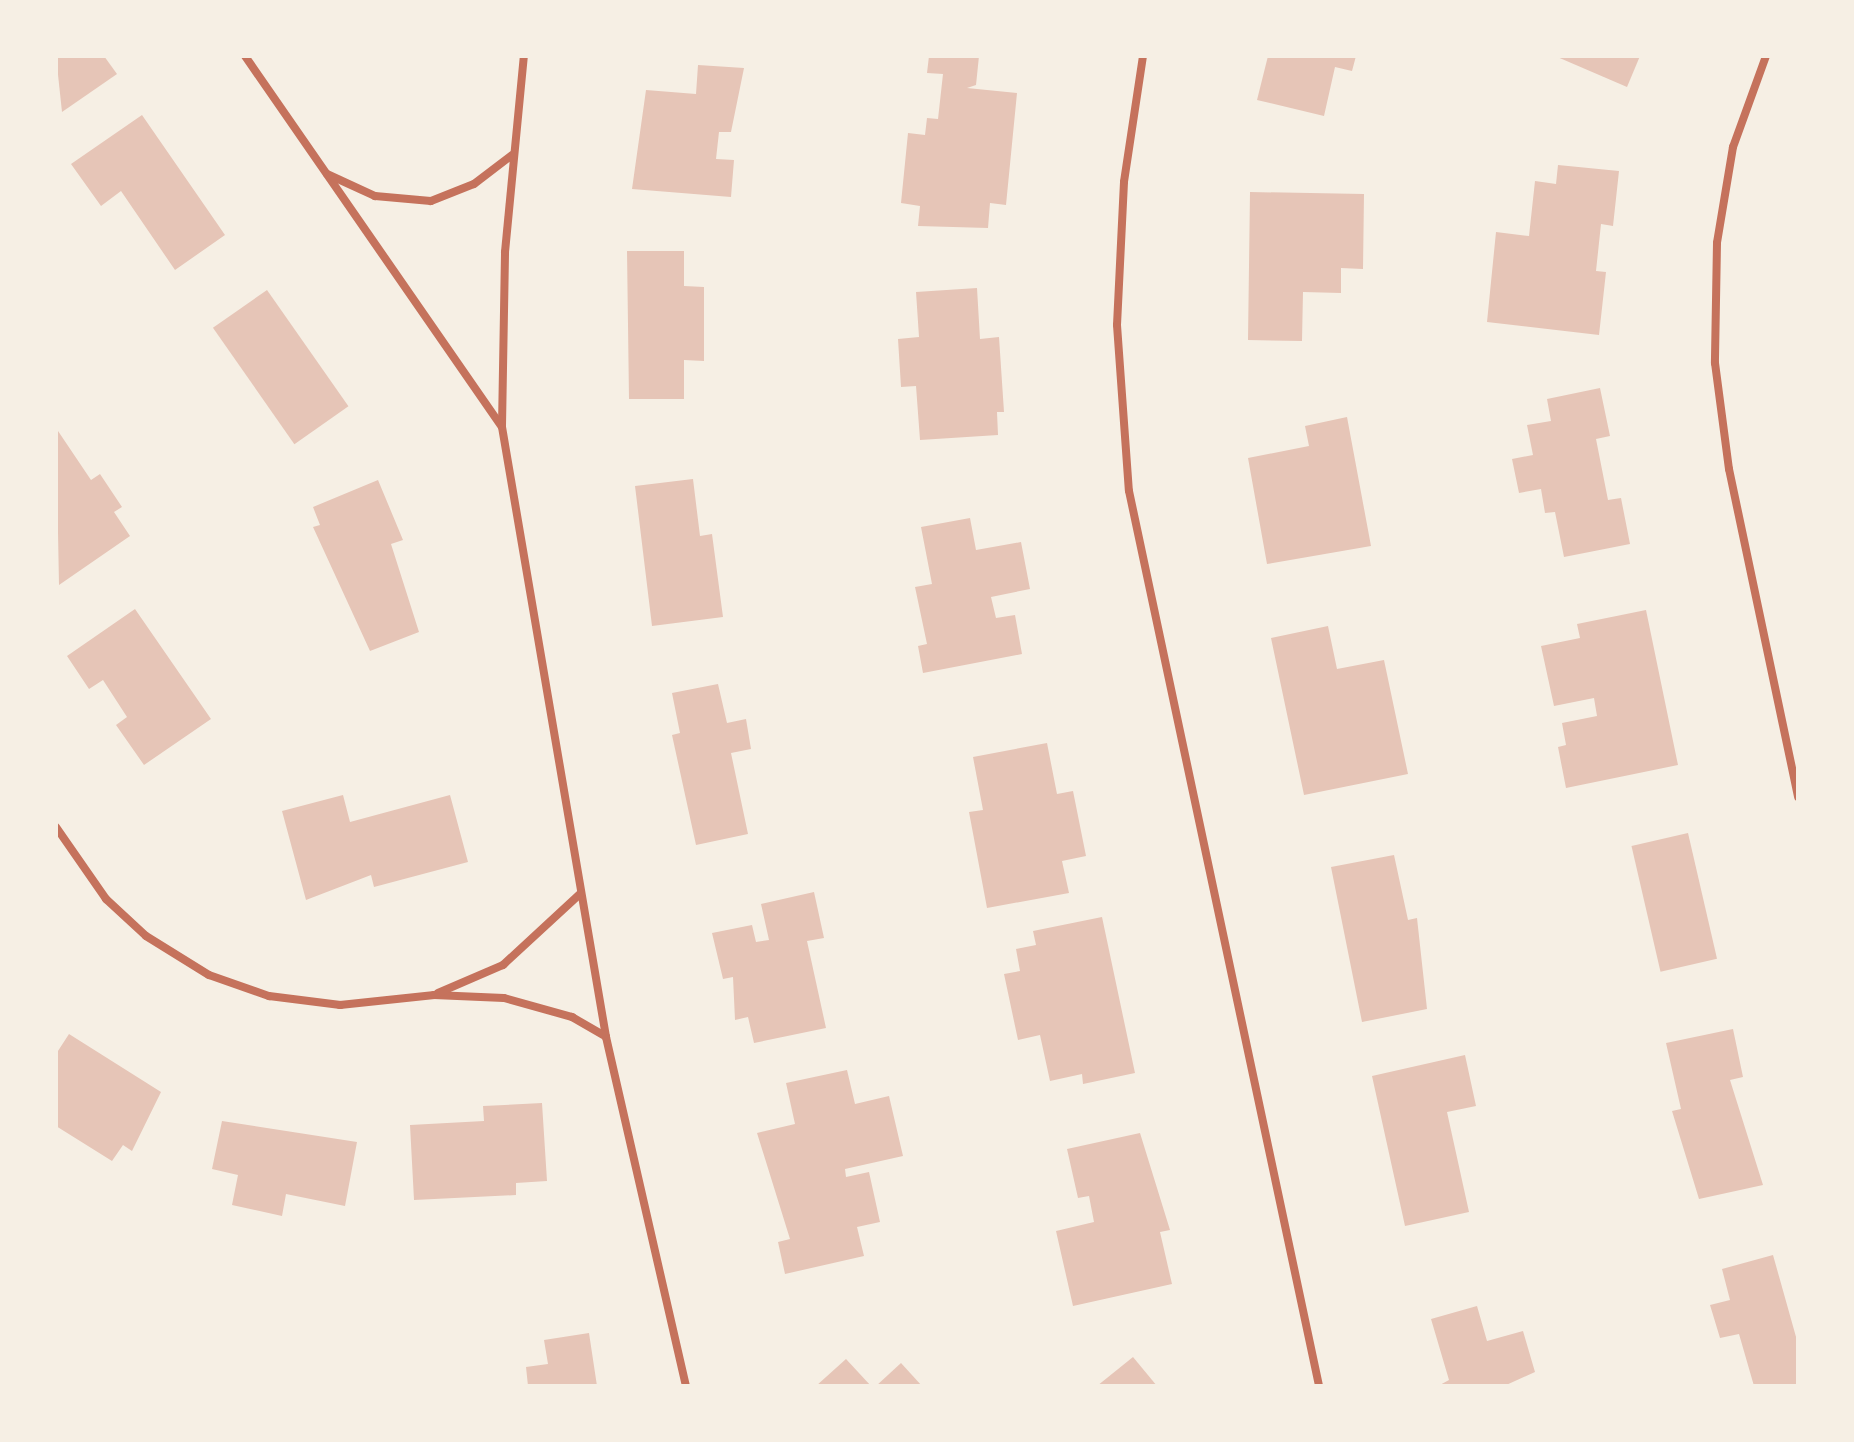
<!DOCTYPE html>
<style>
body{margin:0}
#map{position:relative;width:1854px;height:1442px;overflow:hidden;background:#f6efe4;font-family:"Crimson Pro",serif}
div>[style]{position:absolute}
.building>*{inset:0;background:#e6c5b7;transform-origin:0 0}
.minor>*{height:8px;margin:-4px;padding:0 4px;transform-origin:4px;border-radius:4px;background:#c5725c}
span{translate:-50% -50%;white-space:nowrap;text-align:center;line-height:1.15;-webkit-text-stroke:8px #f6efe4;paint-order:stroke}
.frame{position:absolute;inset:0;border:58px solid #f6efe4;pointer-events:none}
</style>
<div id="map">
<div class="building">
<div style="clip-path:polygon(56px 56px,104px 56px,117px 74px,62px 112px)"></div>
<div style="clip-path:polygon(929px 56px,979px 56px,976px 85px,967px 88px,1017px 93px,1006px 205px,990px 203px,988px 228px,918px 226px,920px 206px,901px 203px,908px 133px,925px 135px,927px 118px,938px 119px,943px 74px,927px 73px)"></div>
<div style="clip-path:polygon(1268px 56px,1356px 56px,1352px 71px,1335px 67px,1324px 116px,1257px 100px)"></div>
<div style="clip-path:polygon(1555px 56px,1640px 56px,1627px 87px)"></div>
<div style="clip-path:polygon(698px 65px,744px 68px,731px 132px,719px 132px,716px 159px,734px 160px,731px 197px,632px 189px,646px 90px,696px 94px)"></div>
<div style="clip-path:polygon(142px 115px,225px 235px,175px 270px,121px 191px,101px 206px,71px 164px)"></div>
<div style="clip-path:polygon(1558px 165px,1619px 171px,1613px 226px,1601px 224px,1596px 271px,1606px 272px,1599px 335px,1487px 322px,1496px 232px,1529px 236px,1535px 181px,1556px 184px)"></div>
<div style="clip-path:polygon(1250px 192px,1364px 194px,1363px 269px,1341px 268px,1341px 293px,1303px 292px,1302px 341px,1248px 340px)"></div>
<div style="clip-path:polygon(627px 251px,684px 251px,684px 286px,704px 287px,704px 361px,684px 360px,684px 399px,629px 399px)"></div>
<div style="clip-path:polygon(977px 288px,980px 339px,999px 337px,1004px 412px,997px 412px,998px 435px,920px 440px,916px 386px,901px 387px,898px 339px,919px 337px,916px 292px)"></div>
<div style="left:267px;top:290px;width:142px;height:66px;rotate:55deg"></div>
<div style="clip-path:polygon(1600px 388px,1610px 436px,1596px 439px,1608px 500px,1621px 498px,1630px 544px,1564px 557px,1555px 512px,1545px 513px,1541px 489px,1519px 493px,1512px 459px,1533px 455px,1527px 425px,1551px 421px,1547px 399px)"></div>
<div style="clip-path:polygon(1347px 417px,1371px 546px,1267px 564px,1248px 458px,1309px 446px,1305px 426px)"></div>
<div style="clip-path:polygon(56px 428px,91px 480px,100px 474px,122px 507px,114px 512px,130px 536px,59px 585px)"></div>
<div style="clip-path:polygon(693px 479px,700px 536px,712px 534px,723px 617px,652px 626px,635px 486px)"></div>
<div style="clip-path:polygon(378px 480px,403px 540px,391px 544px,419px 632px,370px 651px,313px 527px,320px 525px,313px 507px)"></div>
<div style="clip-path:polygon(970px 518px,976px 550px,1021px 542px,1030px 589px,991px 597px,996px 618px,1015px 615px,1022px 654px,923px 673px,918px 646px,927px 644px,915px 587px,932px 584px,921px 527px)"></div>
<div style="clip-path:polygon(135px 609px,211px 719px,144px 765px,116px 725px,127px 717px,103px 680px,89px 689px,67px 656px)"></div>
<div style="clip-path:polygon(1646px 610px,1678px 765px,1566px 788px,1558px 747px,1566px 745px,1562px 723px,1597px 716px,1594px 698px,1554px 706px,1541px 646px,1580px 638px,1577px 624px)"></div>
<div style="clip-path:polygon(1328px 626px,1337px 669px,1384px 660px,1408px 774px,1304px 795px,1271px 638px)"></div>
<div style="clip-path:polygon(718px 684px,727px 723px,746px 719px,751px 749px,731px 753px,748px 834px,696px 845px,672px 735px,680px 733px,672px 693px)"></div>
<div style="clip-path:polygon(1047px 743px,1057px 794px,1073px 791px,1086px 856px,1062px 861px,1069px 893px,987px 908px,969px 812px,983px 810px,973px 757px)"></div>
<div style="clip-path:polygon(343px 795px,350px 822px,450px 795px,468px 862px,374px 887px,371px 875px,306px 900px,282px 811px)"></div>
<div style="left:1688px;top:833px;width:129px;height:58px;rotate:77deg"></div>
<div style="clip-path:polygon(1394px 855px,1408px 920px,1417px 918px,1427px 1009px,1362px 1022px,1331px 867px)"></div>
<div style="clip-path:polygon(814px 892px,824px 938px,807px 941px,826px 1028px,754px 1043px,748px 1017px,735px 1020px,733px 977px,723px 979px,712px 933px,752px 925px,756px 942px,769px 940px,761px 904px)"></div>
<div style="clip-path:polygon(1102px 917px,1135px 1073px,1083px 1084px,1082px 1074px,1050px 1081px,1040px 1035px,1018px 1040px,1004px 974px,1020px 971px,1016px 949px,1036px 945px,1033px 931px)"></div>
<div style="clip-path:polygon(1733px 1029px,1743px 1077px,1730px 1080px,1763px 1185px,1699px 1199px,1672px 1111px,1681px 1109px,1666px 1043px)"></div>
<div style="clip-path:polygon(69px 1034px,161px 1092px,132px 1151px,123px 1145px,112px 1161px,56px 1126px,56px 1054px)"></div>
<div style="clip-path:polygon(1465px 1055px,1476px 1106px,1447px 1112px,1469px 1212px,1405px 1226px,1372px 1076px)"></div>
<div style="clip-path:polygon(847px 1070px,855px 1104px,889px 1096px,903px 1156px,845px 1169px,846px 1177px,869px 1172px,880px 1222px,857px 1227px,864px 1256px,785px 1274px,778px 1242px,790px 1239px,757px 1133px,795px 1124px,786px 1083px)"></div>
<div style="clip-path:polygon(542px 1103px,547px 1181px,516px 1183px,516px 1195px,414px 1200px,410px 1125px,484px 1121px,483px 1106px)"></div>
<div style="clip-path:polygon(222px 1121px,357px 1142px,345px 1206px,286px 1194px,282px 1216px,232px 1205px,238px 1175px,212px 1169px)"></div>
<div style="clip-path:polygon(1140px 1133px,1170px 1230px,1160px 1232px,1172px 1284px,1073px 1306px,1056px 1231px,1094px 1222px,1089px 1196px,1078px 1198px,1067px 1149px)"></div>
<div style="clip-path:polygon(1773px 1255px,1798px 1344px,1798px 1386px,1754px 1386px,1739px 1334px,1720px 1338px,1710px 1305px,1730px 1300px,1722px 1269px)"></div>
<div style="clip-path:polygon(1477px 1306px,1487px 1341px,1523px 1331px,1535px 1372px,1504px 1386px,1438px 1386px,1449px 1380px,1431px 1319px)"></div>
<div style="clip-path:polygon(589px 1333px,597px 1386px,528px 1386px,526px 1367px,548px 1364px,544px 1340px)"></div>
<div style="clip-path:polygon(1133px 1357px,1157px 1386px,1097px 1386px)"></div>
<div style="clip-path:polygon(846px 1359px,871px 1386px,816px 1386px)"></div>
<div style="clip-path:polygon(901px 1363px,922px 1386px,876px 1386px)"></div>
</div>
<div class="minor">
<div style="left:245px;top:56px;width:451px;rotate:55.3deg"></div>
<div style="left:502px;top:427px;width:619px;rotate:80.32deg"></div>
<div style="left:606px;top:1037px;width:358px;rotate:77.1deg"></div>
<div style="left:1143px;top:56px;width:127px;rotate:98.6deg"></div>
<div style="left:1124px;top:182px;width:143px;rotate:92.8deg"></div>
<div style="left:1117px;top:325px;width:166px;rotate:85.9deg"></div>
<div style="left:1129px;top:491px;width:915px;rotate:78.01deg"></div>
<div style="left:1766px;top:56px;width:97px;rotate:109.9deg"></div>
<div style="left:1733px;top:147px;width:97px;rotate:99.5deg"></div>
<div style="left:1717px;top:243px;width:120px;rotate:91deg"></div>
<div style="left:1715px;top:363px;width:107px;rotate:82.5deg"></div>
<div style="left:1729px;top:469px;width:335px;rotate:78.1deg"></div>
<div style="left:327px;top:174px;width:53px;rotate:24.6deg"></div>
<div style="left:375px;top:196px;width:56px;rotate:5.1deg"></div>
<div style="left:431px;top:201px;width:46px;rotate:-21.6deg"></div>
<div style="left:474px;top:184px;width:48px;rotate:-37.3deg"></div>
<div style="left:502px;top:426px;width:174px;rotate:-89deg"></div>
<div style="left:505px;top:252px;width:197px;rotate:-84.5deg"></div>
<div style="left:56px;top:827px;width:88px;rotate:55.2deg"></div>
<div style="left:106px;top:899px;width:54px;rotate:42.8deg"></div>
<div style="left:146px;top:936px;width:74px;rotate:31.8deg"></div>
<div style="left:209px;top:975px;width:64px;rotate:19.3deg"></div>
<div style="left:269px;top:996px;width:72px;rotate:7.2deg"></div>
<div style="left:340px;top:1005px;width:95px;rotate:-6.1deg"></div>
<div style="left:434px;top:995px;width:70px;rotate:2.5deg"></div>
<div style="left:504px;top:998px;width:71px;rotate:15.6deg"></div>
<div style="left:572px;top:1017px;width:39px;rotate:30deg"></div>
<div style="left:438px;top:993px;width:71px;rotate:-23.3deg"></div>
<div style="left:503px;top:965px;width:105px;rotate:-42.7deg"></div>
</div>
<div class="frame"></div>
</div>
